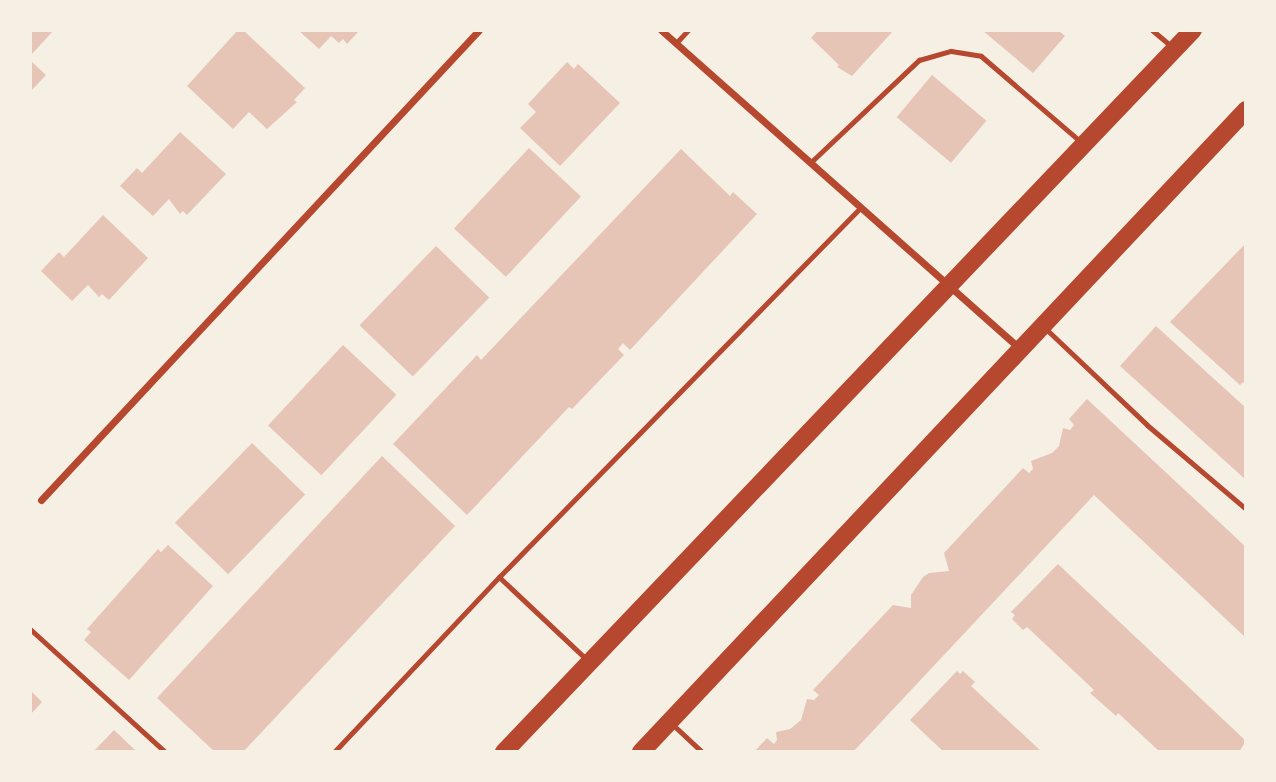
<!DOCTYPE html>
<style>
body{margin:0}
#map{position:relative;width:1276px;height:782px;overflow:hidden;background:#f6efe4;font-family:Barlow,sans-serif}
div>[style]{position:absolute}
.building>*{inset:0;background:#e6c5b7;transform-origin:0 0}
.service>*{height:5px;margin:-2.5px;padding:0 2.5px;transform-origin:2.5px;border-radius:2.5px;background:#b5482f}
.minor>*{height:7px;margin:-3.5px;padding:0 3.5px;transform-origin:3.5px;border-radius:3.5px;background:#b5482f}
.primary>*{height:18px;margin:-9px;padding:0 9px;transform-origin:9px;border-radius:9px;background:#b5482f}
span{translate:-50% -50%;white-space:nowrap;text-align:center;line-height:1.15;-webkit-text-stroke:6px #f6efe4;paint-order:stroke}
.frame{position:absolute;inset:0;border:32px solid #f6efe4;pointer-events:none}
</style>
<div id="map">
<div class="building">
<div style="clip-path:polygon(30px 30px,54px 30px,30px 56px)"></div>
<div style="clip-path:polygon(238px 30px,243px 30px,305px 88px,294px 100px,297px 102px,267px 129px,249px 112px,233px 129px,187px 86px)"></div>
<div style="clip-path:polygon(298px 30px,360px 30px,347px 44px,343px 39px,339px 43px,331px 36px,319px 49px)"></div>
<div style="clip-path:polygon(818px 30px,894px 30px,852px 76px,837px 67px,839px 65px,811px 38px)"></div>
<div style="clip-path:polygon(982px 30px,1058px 30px,1065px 36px,1033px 73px)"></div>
<div style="clip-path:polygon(30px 60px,46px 75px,30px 92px)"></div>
<div style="clip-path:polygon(567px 62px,574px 69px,578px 64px,620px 103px,560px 166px,520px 128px,536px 112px,528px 104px)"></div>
<div style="left:932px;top:75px;width:71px;height:55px;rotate:40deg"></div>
<div style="clip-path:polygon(180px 132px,226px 174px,187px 215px,183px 211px,180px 214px,169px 199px,153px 216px,120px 186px,137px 168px,142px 173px)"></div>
<div style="left:529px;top:148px;width:71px;height:110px;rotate:43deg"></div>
<div style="clip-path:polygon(681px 149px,730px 196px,733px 192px,757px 214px,630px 350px,623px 343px,618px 349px,624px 355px,572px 409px,569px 407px,467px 515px,393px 444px,477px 355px,481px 360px)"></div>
<div style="clip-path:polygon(103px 215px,148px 258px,109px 300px,102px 294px,99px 297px,88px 285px,72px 301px,41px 271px,59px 252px,64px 257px)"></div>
<div style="clip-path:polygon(1246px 243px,1246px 385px,1243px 382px,1240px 385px,1170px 322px)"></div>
<div style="left:436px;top:246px;width:74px;height:110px;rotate:44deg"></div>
<div style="clip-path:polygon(1156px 326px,1246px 408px,1246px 480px,1120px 366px)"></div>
<div style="left:343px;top:345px;width:73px;height:110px;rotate:43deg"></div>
<div style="clip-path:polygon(1087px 399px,1246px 547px,1246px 638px,1094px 495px,853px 752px,754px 752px,767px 738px,774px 744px,777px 740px,776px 732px,790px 729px,801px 720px,807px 699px,814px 700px,819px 695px,813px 690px,893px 605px,911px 608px,911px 595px,923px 577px,929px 573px,949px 571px,944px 553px,1023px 468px,1029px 473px,1033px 469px,1031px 461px,1052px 453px,1059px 446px,1063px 428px,1070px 430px,1074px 425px,1069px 419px)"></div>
<div style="left:252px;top:443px;width:74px;height:111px;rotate:44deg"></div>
<div style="clip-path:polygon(382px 456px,455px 526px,243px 752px,215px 752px,157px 698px)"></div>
<div style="clip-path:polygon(168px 545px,213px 586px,129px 680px,84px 640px,91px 632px,87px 629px,158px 549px,161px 552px)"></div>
<div style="clip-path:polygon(1058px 564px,1246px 741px,1239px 752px,1160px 752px,1118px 713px,1116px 716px,1090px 693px,1094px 690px,1027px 627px,1023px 630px,1012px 619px,1015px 615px,1011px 612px)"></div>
<div style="clip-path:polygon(957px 671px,960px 674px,963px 671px,975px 682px,971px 686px,1042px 752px,944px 752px,910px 720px)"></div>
<div style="clip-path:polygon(30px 690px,42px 702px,30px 715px)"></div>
<div style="clip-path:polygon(114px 730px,137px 752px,93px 752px)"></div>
</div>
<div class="service">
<div style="left:1152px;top:30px;width:26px;rotate:40deg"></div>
<div style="left:676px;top:43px;width:18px;rotate:-47deg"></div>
<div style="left:811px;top:162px;width:149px;rotate:-43.4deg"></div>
<div style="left:919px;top:60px;width:33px;rotate:-16deg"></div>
<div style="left:951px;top:51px;width:30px;rotate:9deg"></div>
<div style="left:981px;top:56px;width:132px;rotate:40.7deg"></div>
<div style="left:1046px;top:329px;width:139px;rotate:43.5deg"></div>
<div style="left:1147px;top:425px;width:130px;rotate:40.3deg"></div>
<div style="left:499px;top:577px;width:122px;rotate:43.3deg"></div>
<div style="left:30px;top:629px;width:183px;rotate:42.3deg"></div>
<div style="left:671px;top:723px;width:42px;rotate:43.1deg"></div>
<div style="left:334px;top:752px;width:241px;rotate:-46.7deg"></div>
<div style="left:499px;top:577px;width:516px;rotate:-45.63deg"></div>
</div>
<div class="minor">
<div style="left:661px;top:30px;width:479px;rotate:41.6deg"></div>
<div style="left:41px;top:500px;width:642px;rotate:-47.02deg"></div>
</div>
<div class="primary">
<div style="left:504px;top:752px;width:998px;rotate:-46.34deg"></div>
<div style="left:641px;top:752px;width:882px;rotate:-46.7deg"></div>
</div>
<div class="frame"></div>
</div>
